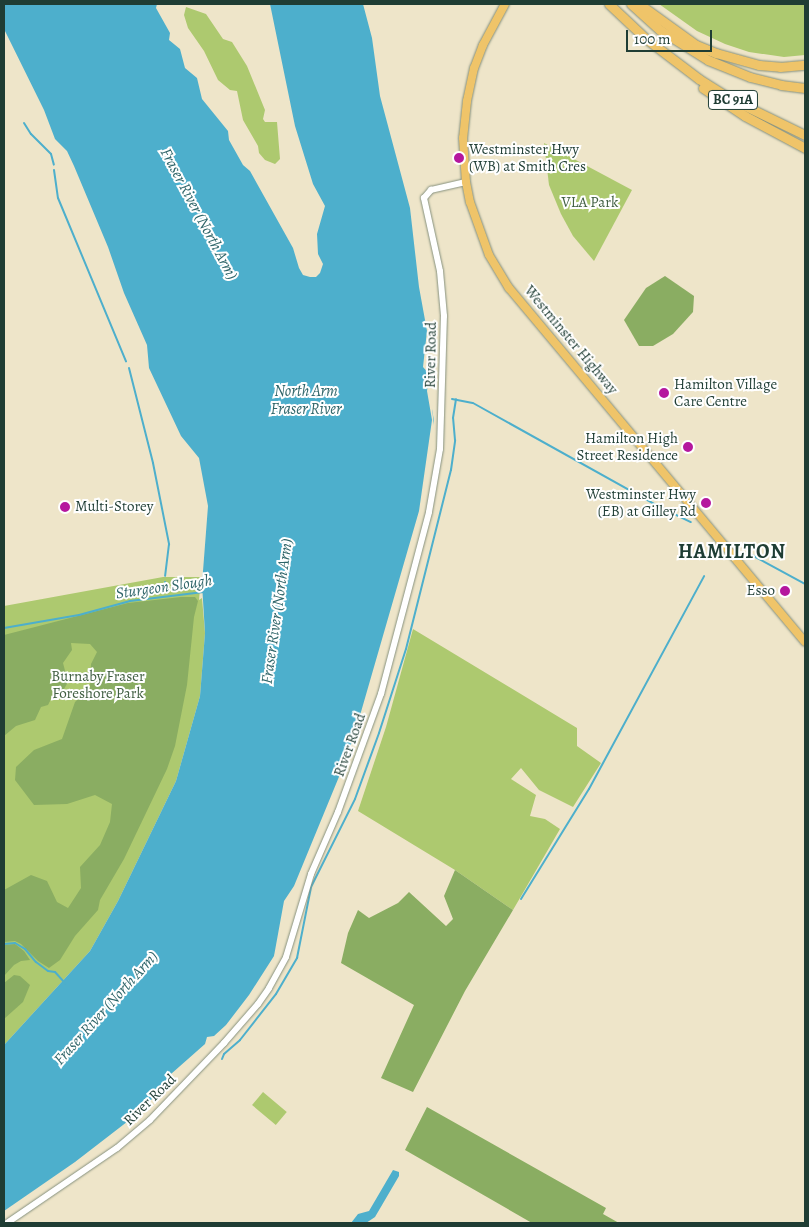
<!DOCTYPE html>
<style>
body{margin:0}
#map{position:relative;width:809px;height:1227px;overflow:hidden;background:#eee5c9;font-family:Alegreya,serif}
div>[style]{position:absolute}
.green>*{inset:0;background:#adc96f;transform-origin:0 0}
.forest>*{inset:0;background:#8aad62}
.water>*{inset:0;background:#4dafcc}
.pier>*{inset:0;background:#eee5c9}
.stream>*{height:2px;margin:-1px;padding:0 1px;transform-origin:1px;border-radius:1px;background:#4dafcc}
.roads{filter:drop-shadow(0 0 1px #86917e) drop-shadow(0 0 1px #86917e)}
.minor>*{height:6px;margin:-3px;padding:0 3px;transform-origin:3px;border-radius:3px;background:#fff}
.major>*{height:8px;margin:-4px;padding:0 4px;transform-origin:4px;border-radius:4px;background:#efc469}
.highway>*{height:9px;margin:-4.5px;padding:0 4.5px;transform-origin:4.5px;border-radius:4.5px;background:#efc469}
.dots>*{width:14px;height:14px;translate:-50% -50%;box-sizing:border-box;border:2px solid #fff;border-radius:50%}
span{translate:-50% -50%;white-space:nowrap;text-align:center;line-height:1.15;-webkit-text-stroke:4px #fff;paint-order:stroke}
.shield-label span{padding:1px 4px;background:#fff;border:1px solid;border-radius:4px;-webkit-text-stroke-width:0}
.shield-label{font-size:14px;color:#1f3d34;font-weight:700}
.poi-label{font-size:15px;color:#1f3d34}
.left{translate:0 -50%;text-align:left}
.right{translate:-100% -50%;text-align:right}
.park-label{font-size:15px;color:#426043}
.street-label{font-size:15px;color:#1f3d34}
.water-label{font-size:16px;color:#2f6569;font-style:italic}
.district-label{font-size:20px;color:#1f3d34;font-weight:700;letter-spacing:1px}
.frame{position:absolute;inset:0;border:5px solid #1f3d34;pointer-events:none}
.scale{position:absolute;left:626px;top:30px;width:86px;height:22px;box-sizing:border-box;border:2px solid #1f3d34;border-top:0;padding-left:6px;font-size:15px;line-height:18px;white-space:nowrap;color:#1f3d34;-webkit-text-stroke:4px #fff;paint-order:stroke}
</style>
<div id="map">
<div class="green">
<div style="clip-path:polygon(659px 4px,805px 4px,805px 55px,784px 57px,749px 52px,725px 44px,697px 31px)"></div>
<div style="clip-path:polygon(186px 7px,206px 14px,223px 39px,232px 42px,247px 66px,265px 110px,263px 119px,265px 122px,277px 122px,280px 159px,275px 164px,265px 160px,259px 153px,258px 146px,243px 120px,237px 91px,230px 90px,218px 80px,204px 51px,188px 28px,184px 15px)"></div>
<div style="clip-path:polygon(544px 143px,632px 190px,594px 261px,573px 236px,561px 214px,549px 185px)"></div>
<div style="clip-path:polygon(163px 577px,201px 577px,199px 600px,202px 598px,205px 633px,200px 696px,176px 781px,118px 901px,90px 951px,4px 1045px,4px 606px)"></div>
<div style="clip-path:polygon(413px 629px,577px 728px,577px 746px,601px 763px,573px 807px,539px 790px,521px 768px,511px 779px,536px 795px,530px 816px,545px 819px,560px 829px,513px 910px,455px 870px,358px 811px,386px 727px)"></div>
<div style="left:263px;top:1092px;width:31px;height:17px;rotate:40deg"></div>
</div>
<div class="forest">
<div style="clip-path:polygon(665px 276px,694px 296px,693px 312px,673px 334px,653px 346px,639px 346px,624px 320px,646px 288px)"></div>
<div style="clip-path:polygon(181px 597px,195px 597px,198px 601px,194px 617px,187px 685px,175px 746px,167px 769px,124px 859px,100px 900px,98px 910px,75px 936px,60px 960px,49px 968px,38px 961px,21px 944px,15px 941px,4px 942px,4px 890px,31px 875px,47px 881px,57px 902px,68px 908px,81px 888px,80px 867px,100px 845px,110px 822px,112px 804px,95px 795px,67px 804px,34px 805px,15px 780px,16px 767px,34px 750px,62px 739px,75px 702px,90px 687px,91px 664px,97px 652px,90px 644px,71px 643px,72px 650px,63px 663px,68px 682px,64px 689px,54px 693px,48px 705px,41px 707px,35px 720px,16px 726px,4px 736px,4px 635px,128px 603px)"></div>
<div style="clip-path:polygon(455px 870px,513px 910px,465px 991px,413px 1092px,381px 1078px,414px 1005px,341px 963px,348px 933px,358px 910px,369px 918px,398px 903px,409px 892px,446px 926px,453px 919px,444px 896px)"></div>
<div style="clip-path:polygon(15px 944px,24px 951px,30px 960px,21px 961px,14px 965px,4px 976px,4px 945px)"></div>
<div style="clip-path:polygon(14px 975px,20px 976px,30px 985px,23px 1002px,4px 1019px,4px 983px)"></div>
<div style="clip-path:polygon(427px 1107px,606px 1208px,603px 1214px,619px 1223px,532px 1223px,405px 1150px)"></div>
</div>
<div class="water">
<div style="clip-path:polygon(4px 4px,157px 4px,156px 8px,170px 33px,169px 40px,180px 49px,185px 68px,197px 78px,202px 99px,228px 131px,229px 140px,243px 165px,250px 171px,293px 248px,299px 268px,303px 275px,310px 277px,316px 277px,320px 273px,323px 264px,318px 254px,317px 234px,325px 206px,313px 184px,295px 126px,270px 4px,363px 4px,372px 38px,380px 96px,410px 208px,419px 287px,427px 331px,423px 367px,431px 376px,429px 391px,434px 421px,420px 519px,379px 665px,340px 776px,283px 921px,272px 966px,243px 1008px,211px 1044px,172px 1076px,148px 1109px,4px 1215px,4px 1045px,90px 951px,118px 901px,176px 781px,200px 696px,205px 633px,202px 584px,208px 506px,199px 458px,181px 436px,149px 368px,147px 345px,124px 293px,108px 247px,74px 166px,67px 151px,55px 139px,44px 110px,4px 29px)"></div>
<div style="clip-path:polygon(393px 1170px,399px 1172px,399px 1176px,375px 1217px,366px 1223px,351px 1223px,358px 1214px,369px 1211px)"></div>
</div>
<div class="pier">
<div style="clip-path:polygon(430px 371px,433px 375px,432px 408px,435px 435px,419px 529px,381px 666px,342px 777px,285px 922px,274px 967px,245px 1009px,212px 1045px,174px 1078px,149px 1111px,110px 1145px,4px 1217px,4px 1211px,75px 1162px,145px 1108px,171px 1074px,205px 1044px,207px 1037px,214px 1036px,226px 1025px,249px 995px,274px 956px,284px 901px,294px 886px,350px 750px,419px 511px,432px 420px,427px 391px)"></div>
</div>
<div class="stream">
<div style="left:24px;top:123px;width:13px;rotate:58deg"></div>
<div style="left:31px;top:134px;width:28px;rotate:45deg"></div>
<div style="left:51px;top:154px;width:11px;rotate:75deg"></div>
<div style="left:54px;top:170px;width:28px;rotate:82deg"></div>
<div style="left:58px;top:198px;width:177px;rotate:67.4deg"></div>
<div style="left:129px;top:368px;width:98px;rotate:75.8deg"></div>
<div style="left:153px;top:463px;width:83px;rotate:78.8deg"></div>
<div style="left:169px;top:544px;width:32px;rotate:97deg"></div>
<div style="left:452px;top:399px;width:21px;rotate:11deg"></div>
<div style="left:473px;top:403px;width:216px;rotate:29.1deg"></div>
<div style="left:662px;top:508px;width:32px;rotate:26deg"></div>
<div style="left:750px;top:554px;width:63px;rotate:28.6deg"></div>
<div style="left:165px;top:582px;width:6px;rotate:72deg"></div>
<div style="left:4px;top:628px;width:76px;rotate:-9.8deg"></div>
<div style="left:79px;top:615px;width:53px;rotate:-15.4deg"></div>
<div style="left:130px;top:601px;width:74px;rotate:-7deg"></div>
<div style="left:521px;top:899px;width:129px;rotate:-58.3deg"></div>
<div style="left:589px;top:789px;width:242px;rotate:-61.6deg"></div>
<div style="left:4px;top:944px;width:11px;rotate:-5deg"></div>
<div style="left:15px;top:943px;width:12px;rotate:31deg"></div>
<div style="left:25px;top:949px;width:17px;rotate:50deg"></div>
<div style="left:36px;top:962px;width:15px;rotate:37deg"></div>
<div style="left:48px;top:971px;width:7px;rotate:8deg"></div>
<div style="left:55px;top:972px;width:15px;rotate:48deg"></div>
<div style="left:222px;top:1059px;width:5px;rotate:-68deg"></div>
<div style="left:224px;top:1054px;width:21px;rotate:-41deg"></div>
<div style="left:240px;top:1040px;width:58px;rotate:-52deg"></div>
<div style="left:276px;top:994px;width:42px;rotate:-59.7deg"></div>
<div style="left:297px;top:958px;width:72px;rotate:-78.8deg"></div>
<div style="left:311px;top:887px;width:98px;rotate:-63.4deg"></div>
<div style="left:355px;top:799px;width:70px;rotate:-70deg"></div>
<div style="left:379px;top:733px;width:88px;rotate:-72.2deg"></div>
<div style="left:406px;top:649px;width:185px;rotate:-75.9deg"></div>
<div style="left:451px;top:470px;width:30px;rotate:-82deg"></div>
<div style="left:455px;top:440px;width:22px;rotate:-95deg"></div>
<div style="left:453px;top:418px;width:19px;rotate:-81deg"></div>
</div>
<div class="roads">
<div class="minor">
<div style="left:7px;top:1223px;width:133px;rotate:-34.3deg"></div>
<div style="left:117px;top:1148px;width:43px;rotate:-40.3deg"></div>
<div style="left:150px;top:1120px;width:107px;rotate:-46.1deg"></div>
<div style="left:224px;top:1043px;width:52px;rotate:-48.9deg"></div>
<div style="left:258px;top:1004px;width:19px;rotate:-55deg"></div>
<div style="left:269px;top:988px;width:35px;rotate:-61deg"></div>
<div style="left:286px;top:957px;width:87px;rotate:-73.2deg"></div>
<div style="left:311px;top:874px;width:68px;rotate:-66.5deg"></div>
<div style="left:338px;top:812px;width:126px;rotate:-70deg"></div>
<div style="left:381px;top:694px;width:188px;rotate:-75.2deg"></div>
<div style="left:429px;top:512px;width:64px;rotate:-80.1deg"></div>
<div style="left:440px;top:449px;width:133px;rotate:-88.3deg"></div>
<div style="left:444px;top:316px;width:45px;rotate:-95.1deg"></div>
<div style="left:440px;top:271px;width:75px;rotate:-102.4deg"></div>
<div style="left:424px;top:198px;width:11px;rotate:-49deg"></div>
<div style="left:431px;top:190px;width:36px;rotate:-13deg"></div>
</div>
<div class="major">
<div style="left:505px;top:4px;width:47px;rotate:118.2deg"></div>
<div style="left:483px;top:45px;width:25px;rotate:111deg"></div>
<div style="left:474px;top:68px;width:34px;rotate:102deg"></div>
<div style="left:467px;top:101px;width:37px;rotate:96deg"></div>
<div style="left:463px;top:138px;width:44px;rotate:86.1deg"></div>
<div style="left:466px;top:182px;width:20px;rotate:79deg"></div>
<div style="left:470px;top:202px;width:56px;rotate:70.3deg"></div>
<div style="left:489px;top:255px;width:39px;rotate:59deg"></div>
<div style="left:509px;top:288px;width:461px;rotate:50.1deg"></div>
</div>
<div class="highway">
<div style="left:609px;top:4px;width:50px;rotate:43.4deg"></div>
<div style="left:645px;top:38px;width:68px;rotate:37.2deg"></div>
<div style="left:699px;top:79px;width:40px;rotate:32deg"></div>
<div style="left:733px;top:100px;width:80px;rotate:25.9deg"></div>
<div style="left:631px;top:4px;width:39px;rotate:42deg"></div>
<div style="left:660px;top:30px;width:57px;rotate:32deg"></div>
<div style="left:708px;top:60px;width:45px;rotate:22deg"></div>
<div style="left:750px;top:77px;width:32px;rotate:14deg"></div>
<div style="left:781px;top:85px;width:24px;rotate:7deg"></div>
<div style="left:639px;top:4px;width:70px;rotate:35.7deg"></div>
<div style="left:696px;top:45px;width:22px;rotate:22deg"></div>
<div style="left:716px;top:53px;width:45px;rotate:15.6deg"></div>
<div style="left:759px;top:65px;width:21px;rotate:5deg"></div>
<div style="left:780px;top:67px;width:25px;rotate:-5deg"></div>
<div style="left:703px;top:88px;width:50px;rotate:33.7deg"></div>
<div style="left:745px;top:116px;width:68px;rotate:28.1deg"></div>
</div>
</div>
<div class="dots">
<div style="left:459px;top:158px;background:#b5179e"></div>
<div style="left:664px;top:393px;background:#b5179e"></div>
<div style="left:688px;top:447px;background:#b5179e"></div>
<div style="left:706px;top:503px;background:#b5179e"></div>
<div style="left:65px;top:507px;background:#b5179e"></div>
<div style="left:785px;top:591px;background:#b5179e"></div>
</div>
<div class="shield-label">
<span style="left:733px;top:100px">BC 91A</span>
</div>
<div class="poi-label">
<span class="left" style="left:469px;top:158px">Westminster Hwy<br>(WB) at Smith Cres</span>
<span class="left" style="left:674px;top:393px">Hamilton Village<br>Care Centre</span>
<span class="right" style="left:678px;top:447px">Hamilton High<br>Street Residence</span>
<span class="right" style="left:696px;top:503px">Westminster Hwy<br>(EB) at Gilley Rd</span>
<span class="left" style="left:75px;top:507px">Multi-Storey</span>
<span class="right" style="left:775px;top:591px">Esso</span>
</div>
<div class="park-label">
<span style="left:590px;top:203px">VLA Park</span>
<span style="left:98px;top:685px">Burnaby Fraser<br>Foreshore Park</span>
</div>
<div class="street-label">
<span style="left:571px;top:340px;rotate:50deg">Westminster Highway</span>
<span style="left:431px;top:355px;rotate:-89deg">River Road</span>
<span style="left:350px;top:745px;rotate:-70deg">River Road</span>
<span style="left:150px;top:1100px;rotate:-44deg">River Road</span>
</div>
<div class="water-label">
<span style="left:199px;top:214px;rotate:62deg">Fraser River (North Arm)</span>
<span style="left:306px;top:400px">North Arm<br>Fraser River</span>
<span style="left:164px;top:587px;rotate:-8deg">Sturgeon Slough</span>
<span style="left:277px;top:611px;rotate:-82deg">Fraser River (North Arm)</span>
<span style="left:106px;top:1008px;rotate:-48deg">Fraser River (North Arm)</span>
</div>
<div class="district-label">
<span style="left:732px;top:551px">HAMILTON</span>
</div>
<div class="frame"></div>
<div class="scale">100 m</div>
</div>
